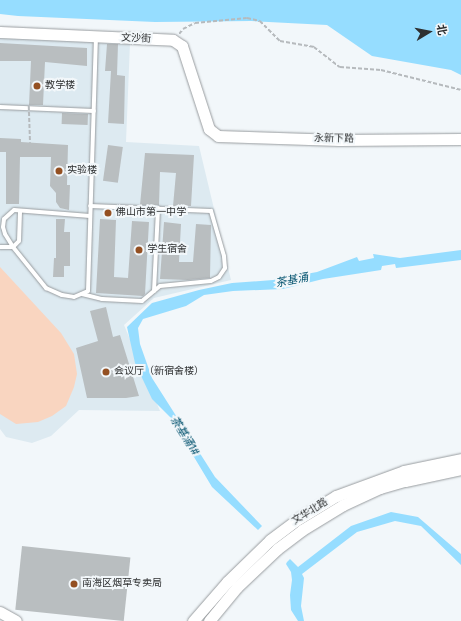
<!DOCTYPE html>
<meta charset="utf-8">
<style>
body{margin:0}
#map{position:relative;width:461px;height:621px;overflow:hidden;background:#f2f7fa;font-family:"Fira Sans","Noto Sans SC",sans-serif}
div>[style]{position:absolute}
.built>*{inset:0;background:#ddeaf1}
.green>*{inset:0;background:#f9d5c0}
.water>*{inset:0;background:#96ddff}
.building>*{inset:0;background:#b9bec0;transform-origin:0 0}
.path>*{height:1.5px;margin-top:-0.75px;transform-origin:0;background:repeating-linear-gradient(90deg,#b6babd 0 4px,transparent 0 6px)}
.roads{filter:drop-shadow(0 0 1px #989c9f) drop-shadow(0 0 1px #989c9f)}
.lane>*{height:4px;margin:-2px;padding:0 2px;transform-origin:2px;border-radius:2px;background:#fff}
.secondary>*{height:11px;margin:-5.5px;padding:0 5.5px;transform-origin:5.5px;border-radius:5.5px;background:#fff}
.path-bridge>*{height:1.5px;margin-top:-0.75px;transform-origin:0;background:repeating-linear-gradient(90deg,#b6babd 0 4px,transparent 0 6px)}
.dots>*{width:11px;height:11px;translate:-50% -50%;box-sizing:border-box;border:2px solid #f2f7fa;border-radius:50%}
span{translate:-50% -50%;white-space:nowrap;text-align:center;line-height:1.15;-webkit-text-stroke:4px #f2f7fa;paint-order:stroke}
.street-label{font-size:10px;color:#2e3031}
.poi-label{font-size:10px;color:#2e3031}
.left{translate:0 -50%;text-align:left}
.water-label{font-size:11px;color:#00516d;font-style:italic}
.north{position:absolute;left:409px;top:12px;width:40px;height:40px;-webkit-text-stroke:3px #f2f7fa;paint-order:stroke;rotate:80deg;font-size:11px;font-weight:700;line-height:16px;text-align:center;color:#2e3031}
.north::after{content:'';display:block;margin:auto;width:14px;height:18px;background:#2e3031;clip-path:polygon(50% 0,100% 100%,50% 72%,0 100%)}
</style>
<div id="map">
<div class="built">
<div style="clip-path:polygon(0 30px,130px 43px,126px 142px,199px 146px,231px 280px,154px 298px,124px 325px,160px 411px,79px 410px,51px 436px,32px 443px,6px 437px,0 429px)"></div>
</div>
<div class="green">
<div style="clip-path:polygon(0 267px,61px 333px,74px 354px,77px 374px,74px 387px,66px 406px,52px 416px,38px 422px,16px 424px,0 414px)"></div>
</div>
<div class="water">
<div style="clip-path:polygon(0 0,461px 0,461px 75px,451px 70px,372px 56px,327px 25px,251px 21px,155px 22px,18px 16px,0 14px)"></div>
<div style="clip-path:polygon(461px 250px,461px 260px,396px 268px,395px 264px,382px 266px,381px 270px,323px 279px,283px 289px,233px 291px,204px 295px,186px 306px,143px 319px,138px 328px,140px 344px,152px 378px,215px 477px,262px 526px,258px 530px,212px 487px,170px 417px,152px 399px,135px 363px,127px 327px,152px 303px,199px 290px,232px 283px,273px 280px,317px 272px,357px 257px,359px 261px,374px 258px,373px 254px,400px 258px)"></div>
<div style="clip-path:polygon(391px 512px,418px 517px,461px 554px,461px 565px,421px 526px,395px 521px,357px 532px,302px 574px,304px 578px,301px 606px,304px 621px,298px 621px,291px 610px,290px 595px,292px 580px,291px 572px,286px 564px,287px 562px,290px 559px,298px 567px,351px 526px)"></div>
</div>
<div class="building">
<div style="clip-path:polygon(0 43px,87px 48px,87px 66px,45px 62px,43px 105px,29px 105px,31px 61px,0 61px)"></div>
<div style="clip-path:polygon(107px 44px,118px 44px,117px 75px,125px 76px,124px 124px,108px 123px,111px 71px,105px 71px)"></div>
<div style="left:62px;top:113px;width:26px;height:11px;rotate:2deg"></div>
<div style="clip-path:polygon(0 138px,21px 139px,21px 142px,68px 145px,67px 185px,70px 185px,69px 210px,60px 208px,56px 202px,56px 193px,50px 186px,51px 157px,20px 157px,19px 204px,6px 204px,6px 152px,0 152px)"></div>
<div style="left:108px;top:145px;width:15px;height:36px;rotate:8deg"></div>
<div style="clip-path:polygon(145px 153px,194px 155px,191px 206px,173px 206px,176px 173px,160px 172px,159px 205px,140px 205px)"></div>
<div style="clip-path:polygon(56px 219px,65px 219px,64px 232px,70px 232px,70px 266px,64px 266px,64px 277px,53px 277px,54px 258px,56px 258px)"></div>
<div style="clip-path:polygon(100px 219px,116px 220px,114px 277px,128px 278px,132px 221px,149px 222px,145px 294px,143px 296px,96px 293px)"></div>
<div style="clip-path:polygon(164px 222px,181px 224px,179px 262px,193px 262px,196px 224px,211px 225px,210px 278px,188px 280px,160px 279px)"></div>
<div style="clip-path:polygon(106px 307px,113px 337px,120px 335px,139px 396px,126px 398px,87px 398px,76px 348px,98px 341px,90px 311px)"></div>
<div style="left:22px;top:546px;width:109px;height:64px;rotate:6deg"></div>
</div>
<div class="path">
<div style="left:179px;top:34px;width:6px;rotate:-51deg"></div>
<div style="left:183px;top:29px;width:13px;rotate:-27deg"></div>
<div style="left:195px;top:23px;width:52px;rotate:-5.5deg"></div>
<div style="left:247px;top:18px;width:13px;rotate:13deg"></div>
<div style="left:260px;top:21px;width:28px;rotate:45deg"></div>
<div style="left:280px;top:41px;width:35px;rotate:10deg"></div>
<div style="left:314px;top:47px;width:33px;rotate:38deg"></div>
<div style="left:340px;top:67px;width:41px;rotate:4.2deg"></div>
<div style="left:381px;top:70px;width:82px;rotate:14deg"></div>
</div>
<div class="roads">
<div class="lane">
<div style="left:0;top:107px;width:94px;rotate:2.4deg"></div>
<div style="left:90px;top:216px;width:76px;rotate:-175.5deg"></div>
<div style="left:14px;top:210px;width:13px;rotate:138deg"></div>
<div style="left:4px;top:219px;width:8px;rotate:97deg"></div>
<div style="left:3px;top:227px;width:7px;rotate:74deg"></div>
<div style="left:5px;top:234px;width:15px;rotate:58deg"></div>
<div style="left:13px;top:247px;width:53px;rotate:51.2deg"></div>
<div style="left:46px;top:288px;width:17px;rotate:24deg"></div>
<div style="left:62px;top:295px;width:12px;rotate:9deg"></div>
<div style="left:74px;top:297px;width:15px;rotate:-23deg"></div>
<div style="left:88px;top:291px;width:253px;rotate:-88.2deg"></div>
<div style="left:0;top:247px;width:13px"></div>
<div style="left:13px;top:247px;width:8px;rotate:-45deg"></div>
<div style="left:19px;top:241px;width:30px;rotate:-88deg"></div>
<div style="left:154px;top:291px;width:83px;rotate:-87.2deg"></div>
<div style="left:82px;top:294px;width:21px;rotate:14deg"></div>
<div style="left:102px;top:299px;width:40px;rotate:2.9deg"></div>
<div style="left:142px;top:301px;width:23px;rotate:-40deg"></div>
<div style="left:160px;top:286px;width:51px;rotate:-5.6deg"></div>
<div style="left:211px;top:281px;width:9px;rotate:-27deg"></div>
<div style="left:219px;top:277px;width:11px;rotate:-56deg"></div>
<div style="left:225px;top:268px;width:12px;rotate:-95deg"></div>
<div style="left:224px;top:256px;width:47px;rotate:-106.1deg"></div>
<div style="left:211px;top:211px;width:121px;rotate:-177.6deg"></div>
</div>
<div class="secondary">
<div style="left:0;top:32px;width:173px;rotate:2.6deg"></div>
<div style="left:173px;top:40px;width:11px;rotate:34deg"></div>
<div style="left:182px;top:46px;width:87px;rotate:72deg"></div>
<div style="left:209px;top:129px;width:11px;rotate:38deg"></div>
<div style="left:218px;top:136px;width:121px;rotate:1.9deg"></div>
<div style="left:339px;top:140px;width:122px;rotate:-0.5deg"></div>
<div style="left:0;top:612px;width:18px;rotate:29deg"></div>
<div style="left:193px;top:621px;width:52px;rotate:-48.9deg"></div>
<div style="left:227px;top:582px;width:60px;rotate:-44.3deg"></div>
<div style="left:270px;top:540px;width:31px;rotate:-37deg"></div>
<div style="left:295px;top:521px;width:48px;rotate:-31.4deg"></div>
<div style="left:336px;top:496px;width:72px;rotate:-20.2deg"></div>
<div style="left:404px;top:471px;width:58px;rotate:-11.9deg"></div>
<div style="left:209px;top:621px;width:44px;rotate:-50.5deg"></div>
<div style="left:237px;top:587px;width:55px;rotate:-43.5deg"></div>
<div style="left:277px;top:549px;width:31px;rotate:-37deg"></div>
<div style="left:302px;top:530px;width:48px;rotate:-31.4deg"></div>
<div style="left:343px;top:505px;width:41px;rotate:-24.7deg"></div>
<div style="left:380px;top:488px;width:26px;rotate:-16deg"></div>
<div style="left:405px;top:481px;width:57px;rotate:-12.1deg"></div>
</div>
</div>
<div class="path-bridge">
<div style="left:29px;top:106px;width:37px;rotate:88deg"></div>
</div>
<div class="dots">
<div style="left:37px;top:86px;background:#945022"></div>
<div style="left:59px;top:171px;background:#945022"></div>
<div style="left:108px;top:213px;background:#945022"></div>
<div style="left:139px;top:250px;background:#945022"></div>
<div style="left:106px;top:372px;background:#945022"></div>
<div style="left:74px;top:584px;background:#945022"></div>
</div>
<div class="street-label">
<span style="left:136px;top:39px;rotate:2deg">文沙街</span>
<span style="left:334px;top:139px;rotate:1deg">永新下路</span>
<span style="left:310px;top:512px;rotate:-32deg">文华北路</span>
</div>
<div class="poi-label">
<span class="left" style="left:45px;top:86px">教学楼</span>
<span class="left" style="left:67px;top:171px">实验楼</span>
<span class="left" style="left:116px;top:213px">佛山市第一中学</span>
<span class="left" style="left:147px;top:250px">学生宿舍</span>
<span class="left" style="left:114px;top:372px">会议厅（新宿舍楼）</span>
<span class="left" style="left:82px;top:584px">南海区烟草专卖局</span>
</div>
<div class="water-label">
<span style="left:292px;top:281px;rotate:-11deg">茶基涌</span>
<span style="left:184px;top:436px;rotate:58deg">茶基涌1#</span>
</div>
<div class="north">北</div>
</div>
